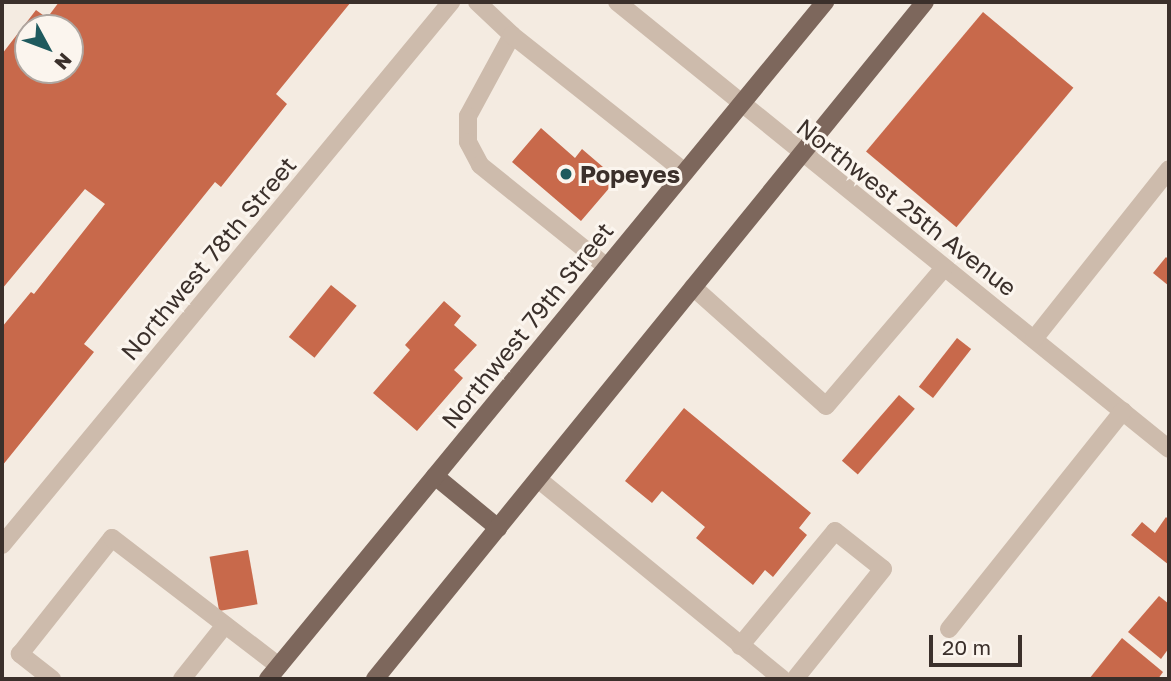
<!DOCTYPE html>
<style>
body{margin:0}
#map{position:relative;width:1171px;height:681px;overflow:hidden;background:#f4ebe1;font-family:"Golos Text",sans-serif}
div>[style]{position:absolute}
.building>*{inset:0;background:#c8694b;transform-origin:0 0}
.minor>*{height:18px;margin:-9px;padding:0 9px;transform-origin:9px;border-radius:9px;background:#cdbbac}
.major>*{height:18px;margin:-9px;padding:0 9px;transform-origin:9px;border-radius:9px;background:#7d675c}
.dots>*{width:19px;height:19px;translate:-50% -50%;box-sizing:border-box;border:4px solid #fbf5ee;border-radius:50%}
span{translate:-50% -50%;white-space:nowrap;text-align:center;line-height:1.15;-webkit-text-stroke:6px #fbf5ee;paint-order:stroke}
.poi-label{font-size:24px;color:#3b302b;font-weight:700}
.left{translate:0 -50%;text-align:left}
.street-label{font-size:24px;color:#3b302b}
.frame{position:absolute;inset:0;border:4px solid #3b302b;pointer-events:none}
.north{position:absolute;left:14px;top:14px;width:70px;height:70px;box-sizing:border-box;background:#fbf5ee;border:2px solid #aea6a0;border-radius:50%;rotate:131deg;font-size:19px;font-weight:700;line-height:28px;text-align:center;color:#3b302b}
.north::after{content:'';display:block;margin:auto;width:24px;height:32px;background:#1f5a5e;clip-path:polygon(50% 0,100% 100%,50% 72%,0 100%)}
.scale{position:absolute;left:929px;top:635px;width:93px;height:32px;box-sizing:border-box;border:4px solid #3b302b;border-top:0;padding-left:9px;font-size:21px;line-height:24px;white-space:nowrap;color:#3b302b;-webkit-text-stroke:5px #fbf5ee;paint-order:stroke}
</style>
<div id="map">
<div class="building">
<div style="clip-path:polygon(evenodd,59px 2px,351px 2px,276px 94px,287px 104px,221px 187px,215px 182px,84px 344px,94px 352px,2px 466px,2px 327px,31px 292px,34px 294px,105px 204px,85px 189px,2px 289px,2px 54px,36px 10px,47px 18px,59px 2px,28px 28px,70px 28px,70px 70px,28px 70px,28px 28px)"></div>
<div style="left:983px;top:12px;width:118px;height:182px;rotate:40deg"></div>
<div style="clip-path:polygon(541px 128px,575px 158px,582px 149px,617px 179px,581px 221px,512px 162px)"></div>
<div style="clip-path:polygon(1166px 257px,1169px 260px,1169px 286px,1153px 273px)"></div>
<div style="left:331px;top:285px;width:33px;height:67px;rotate:39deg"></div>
<div style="clip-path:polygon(444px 301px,461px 316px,454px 325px,477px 345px,454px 370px,463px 378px,417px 431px,373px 393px,410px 350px,405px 345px)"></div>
<div style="left:957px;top:338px;width:18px;height:62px;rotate:38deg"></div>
<div style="left:899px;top:395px;width:21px;height:87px;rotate:41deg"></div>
<div style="clip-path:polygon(684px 408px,811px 513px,799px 528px,807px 535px,773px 577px,765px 570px,753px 585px,696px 538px,705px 527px,662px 491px,652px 503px,625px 481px)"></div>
<div style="clip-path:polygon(1166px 517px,1169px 520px,1169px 565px,1131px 535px,1142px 522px,1155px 533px)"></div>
<div style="left:248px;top:550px;width:55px;height:39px;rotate:80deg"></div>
<div style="clip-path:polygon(1159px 596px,1169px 604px,1169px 648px,1161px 659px,1128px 632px)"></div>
<div style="clip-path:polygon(1122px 638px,1163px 672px,1158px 679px,1089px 679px)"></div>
</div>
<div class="minor">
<div style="left:477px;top:2px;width:48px;rotate:43.3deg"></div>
<div style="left:512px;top:35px;width:92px;rotate:118.5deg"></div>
<div style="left:468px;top:116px;width:26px;rotate:90deg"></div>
<div style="left:468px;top:142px;width:26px;rotate:62deg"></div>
<div style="left:480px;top:165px;width:163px;rotate:38.8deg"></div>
<div style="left:617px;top:2px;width:710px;rotate:39deg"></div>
<div style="left:512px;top:35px;width:221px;rotate:38.4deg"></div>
<div style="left:693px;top:287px;width:178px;rotate:41.8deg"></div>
<div style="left:826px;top:406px;width:182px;rotate:-49.5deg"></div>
<div style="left:1034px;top:339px;width:217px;rotate:-51.5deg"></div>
<div style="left:538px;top:479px;width:315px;rotate:39.3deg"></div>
<div style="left:2px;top:545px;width:705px;rotate:-50.41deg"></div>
<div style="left:949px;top:629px;width:279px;rotate:-51.4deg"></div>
<div style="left:740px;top:646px;width:149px;rotate:-50.4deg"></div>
<div style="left:835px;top:531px;width:61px;rotate:38.4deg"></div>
<div style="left:883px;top:569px;width:141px;rotate:128.7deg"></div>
<div style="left:52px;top:679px;width:41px;rotate:-142deg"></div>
<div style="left:20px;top:654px;width:148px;rotate:-51.6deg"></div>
<div style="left:112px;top:538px;width:210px;rotate:37.5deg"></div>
<div style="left:182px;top:679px;width:69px;rotate:-51.5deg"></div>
</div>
<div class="major">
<div style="left:435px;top:476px;width:82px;rotate:39.5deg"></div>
<div style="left:268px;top:679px;width:877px;rotate:-50.55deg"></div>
<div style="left:375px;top:679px;width:872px;rotate:-50.91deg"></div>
</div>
<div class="dots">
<div style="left:566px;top:174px;background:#1f5a5e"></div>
</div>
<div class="poi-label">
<span class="left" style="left:580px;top:174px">Popeyes</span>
</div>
<div class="street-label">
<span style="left:907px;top:207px;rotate:38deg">Northwest 25th Avenue</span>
<span style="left:208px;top:258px;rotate:-50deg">Northwest 78th Street</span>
<span style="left:527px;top:325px;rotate:-51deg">Northwest 79th Street</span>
</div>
<div class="frame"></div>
<div class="north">N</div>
<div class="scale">20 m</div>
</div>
